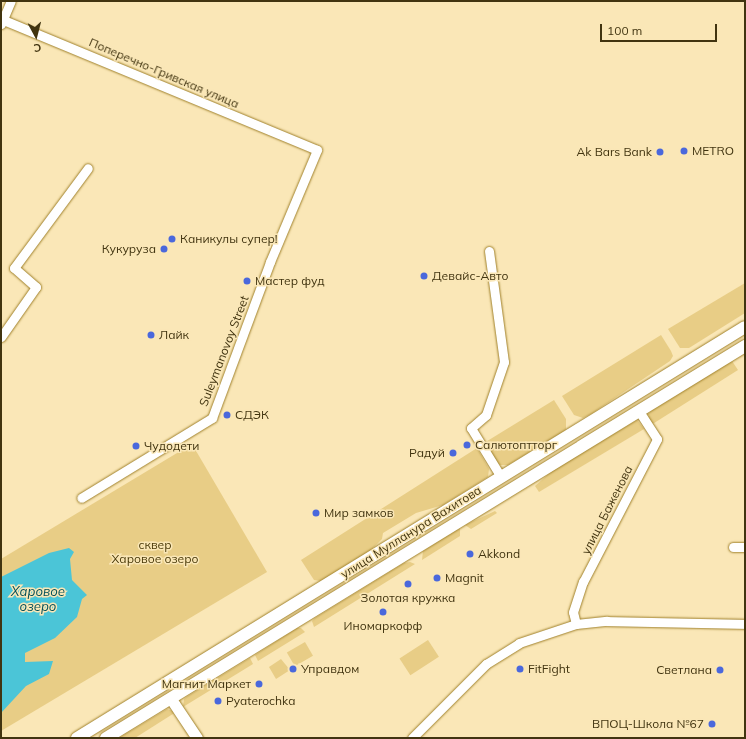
<!DOCTYPE html>
<meta charset="utf-8">
<style>
body{margin:0}
#map{position:relative;width:746px;height:739px;overflow:hidden;background:#fae7b7;font-family:Mulish,sans-serif}
div>[style]{position:absolute}
.green>*{inset:0;background:#e8cd86;transform-origin:0 0}
.water>*{inset:0;background:#4bc5d7}
.roads{filter:drop-shadow(0 0 1px #a0812b) drop-shadow(0 0 1px #a0812b)}
.minor>*{height:9px;margin:-4.5px;padding:0 4.5px;transform-origin:4.5px;border-radius:4.5px;background:#fff}
.tertiary>*{height:11px;margin:-5.5px;padding:0 5.5px;transform-origin:5.5px;border-radius:5.5px;background:#fff}
.secondary>*{height:12px;margin:-6px;padding:0 6px;transform-origin:6px;border-radius:6px;background:#fff}
.dots>*{width:11px;height:11px;translate:-50% -50%;box-sizing:border-box;border:2px solid #fae7b7;border-radius:50%}
span{translate:-50% -50%;white-space:nowrap;text-align:center;line-height:1.15;-webkit-text-stroke:3px #fae7b7;paint-order:stroke}
.street-label{font-size:12px;color:#413410}
.poi-label{font-size:12px;color:#413410}
.left{translate:0 -50%;text-align:left}
.right{translate:-100% -50%;text-align:right}
.park-label{font-size:12px;color:#4a3a09}
.water-label{font-size:13px;color:#034f59;font-style:italic}
.frame{position:absolute;inset:0;border:2px solid #413410;pointer-events:none}
.north{position:absolute;left:16px;top:16px;width:40px;height:40px;-webkit-text-stroke:3px #fae7b7;paint-order:stroke;rotate:173deg;font-size:11px;font-weight:700;line-height:16px;text-align:center;color:#413410}
.north::after{content:'';display:block;margin:auto;width:14px;height:18px;background:#413410;clip-path:polygon(50% 0,100% 100%,50% 72%,0 100%)}
.scale{position:absolute;left:600px;top:24px;width:117px;height:18px;box-sizing:border-box;border:2px solid #413410;border-top:0;padding-left:5px;font-size:12px;line-height:14px;white-space:nowrap;color:#413410;-webkit-text-stroke:3px #fae7b7;paint-order:stroke}
</style>
<div id="map">
<div class="green">
<div style="clip-path:polygon(745px 283px,745px 313px,689px 348px,680px 348px,668px 329px)"></div>
<div style="clip-path:polygon(661px 335px,671px 351px,673px 356px,670px 361px,591px 414px,583px 418px,574px 415px,562px 396px)"></div>
<div style="clip-path:polygon(732px 361px,738px 370px,651px 425px,648px 414px,651px 411px)"></div>
<div style="clip-path:polygon(554px 400px,566px 419px,566px 430px,508px 465px,500px 465px,496px 462px,484px 443px)"></div>
<div style="clip-path:polygon(637px 420px,644px 429px,539px 492px,535px 486px,552px 471px)"></div>
<div style="clip-path:polygon(192px 444px,267px 572px,1px 731px,1px 559px)"></div>
<div style="clip-path:polygon(477px 448px,489px 469px,488px 477px,443px 505px,416px 513px,383px 533px,382px 539px,369px 552px,321px 581px,314px 580px,301px 560px)"></div>
<div style="clip-path:polygon(495px 511px,497px 513px,471px 529px,465px 525px)"></div>
<div style="clip-path:polygon(460px 528px,460px 536px,422px 560px,423px 551px)"></div>
<div style="clip-path:polygon(410px 562px,415px 564px,314px 627px,312px 621px,315px 618px,404px 563px)"></div>
<div style="clip-path:polygon(297px 628px,301px 628px,305px 632px,258px 661px,255px 655px)"></div>
<div style="left:428px;top:640px;width:20px;height:34px;rotate:57deg"></div>
<div style="left:305px;top:642px;width:16px;height:21px;rotate:60deg"></div>
<div style="clip-path:polygon(250px 658px,253px 664px,183px 707px,184px 699px,188px 696px)"></div>
<div style="clip-path:polygon(281px 659px,290px 670px,276px 679px,269px 667px)"></div>
<div style="clip-path:polygon(167px 709px,176px 712px,135px 738px,119px 738px)"></div>
</div>
<div class="water">
<div style="clip-path:polygon(69px 548px,74px 552px,70px 559px,72px 580px,87px 595px,82px 599px,77px 617px,55px 638px,25px 653px,25px 662px,53px 661px,49px 674px,26px 686px,1px 713px,1px 577px,49px 553px)"></div>
</div>
<div class="roads">
<div class="minor">
<div style="left:1px;top:19px;width:342px;rotate:22.5deg"></div>
<div style="left:317px;top:150px;width:121px;rotate:112.8deg"></div>
<div style="left:270px;top:262px;width:166px;rotate:110.4deg"></div>
<div style="left:212px;top:418px;width:153px;rotate:148.6deg"></div>
<div style="left:1px;top:24px;width:25px;rotate:-67deg"></div>
<div style="left:489px;top:251px;width:112px;rotate:82.3deg"></div>
<div style="left:504px;top:362px;width:56px;rotate:108.8deg"></div>
<div style="left:486px;top:415px;width:20px;rotate:139deg"></div>
<div style="left:471px;top:428px;width:57px;rotate:58.5deg"></div>
<div style="left:1px;top:337px;width:61px;rotate:-55deg"></div>
<div style="left:36px;top:287px;width:29px;rotate:-139deg"></div>
<div style="left:14px;top:268px;width:124px;rotate:-53.5deg"></div>
<div style="left:733px;top:547px;width:12px"></div>
<div style="left:576px;top:624px;width:12px;rotate:-104deg"></div>
<div style="left:573px;top:612px;width:32px;rotate:-72deg"></div>
<div style="left:583px;top:582px;width:161px;rotate:-62.6deg"></div>
<div style="left:657px;top:439px;width:33px;rotate:-123deg"></div>
<div style="left:412px;top:738px;width:105px;rotate:-45deg"></div>
<div style="left:486px;top:664px;width:39px;rotate:-32deg"></div>
<div style="left:519px;top:643px;width:60px;rotate:-18.4deg"></div>
<div style="left:576px;top:624px;width:31px;rotate:-6deg"></div>
<div style="left:607px;top:621px;width:138px;rotate:1.2deg"></div>
</div>
<div class="tertiary">
<div style="left:171px;top:699px;width:47px;rotate:56.3deg"></div>
</div>
<div class="secondary">
<div style="left:77px;top:738px;width:784px;rotate:-31.6deg"></div>
<div style="left:106px;top:738px;width:750px;rotate:-31.53deg"></div>
</div>
</div>
<div class="dots">
<div style="left:684px;top:151px;background:#4a68dc"></div>
<div style="left:660px;top:152px;background:#4a68dc"></div>
<div style="left:172px;top:239px;background:#4a68dc"></div>
<div style="left:164px;top:249px;background:#4a68dc"></div>
<div style="left:424px;top:276px;background:#4a68dc"></div>
<div style="left:247px;top:281px;background:#4a68dc"></div>
<div style="left:151px;top:335px;background:#4a68dc"></div>
<div style="left:227px;top:415px;background:#4a68dc"></div>
<div style="left:467px;top:445px;background:#4a68dc"></div>
<div style="left:136px;top:446px;background:#4a68dc"></div>
<div style="left:453px;top:453px;background:#4a68dc"></div>
<div style="left:316px;top:513px;background:#4a68dc"></div>
<div style="left:470px;top:554px;background:#4a68dc"></div>
<div style="left:437px;top:578px;background:#4a68dc"></div>
<div style="left:408px;top:584px;background:#4a68dc"></div>
<div style="left:383px;top:612px;background:#4a68dc"></div>
<div style="left:293px;top:669px;background:#4a68dc"></div>
<div style="left:520px;top:669px;background:#4a68dc"></div>
<div style="left:720px;top:670px;background:#4a68dc"></div>
<div style="left:259px;top:684px;background:#4a68dc"></div>
<div style="left:218px;top:701px;background:#4a68dc"></div>
<div style="left:712px;top:724px;background:#4a68dc"></div>
</div>
<div class="street-label">
<span style="left:164px;top:73px;rotate:23deg">Поперечно-Гривская улица</span>
<span style="left:224px;top:351px;rotate:-69deg">Suleymanovoy Street</span>
<span style="left:607px;top:510px;rotate:-63deg">улица Баженова</span>
<span style="left:411px;top:532px;rotate:-32deg">улица Мулланура Вахитова</span>
</div>
<div class="poi-label">
<span class="left" style="left:692px;top:151px">METRO</span>
<span class="right" style="left:652px;top:152px">Ak Bars Bank</span>
<span class="left" style="left:180px;top:239px">Каникулы супер!</span>
<span class="right" style="left:156px;top:249px">Кукуруза</span>
<span class="left" style="left:432px;top:276px">Девайс-Авто</span>
<span class="left" style="left:255px;top:281px">Мастер фуд</span>
<span class="left" style="left:159px;top:335px">Лайк</span>
<span class="left" style="left:235px;top:415px">СДЭК</span>
<span class="left" style="left:475px;top:445px">Салютоптторг</span>
<span class="left" style="left:144px;top:446px">Чудодети</span>
<span class="right" style="left:445px;top:453px">Радуй</span>
<span class="left" style="left:324px;top:513px">Мир замков</span>
<span class="left" style="left:478px;top:554px">Akkond</span>
<span class="left" style="left:445px;top:578px">Magnit</span>
<span style="left:408px;top:598px">Золотая кружка</span>
<span style="left:383px;top:626px">Иномаркофф</span>
<span class="left" style="left:301px;top:669px">Управдом</span>
<span class="left" style="left:528px;top:669px">FitFight</span>
<span class="right" style="left:712px;top:670px">Светлана</span>
<span class="right" style="left:251px;top:684px">Магнит Маркет</span>
<span class="left" style="left:226px;top:701px">Pyaterochka</span>
<span class="right" style="left:704px;top:724px">ВПОЦ-Школа №67</span>
</div>
<div class="park-label">
<span style="left:155px;top:552px">сквер<br>Харовое озеро</span>
</div>
<div class="water-label">
<span style="left:38px;top:599px">Харовое<br>озеро</span>
</div>
<div class="frame"></div>
<div class="north">С</div>
<div class="scale">100 m</div>
</div>
